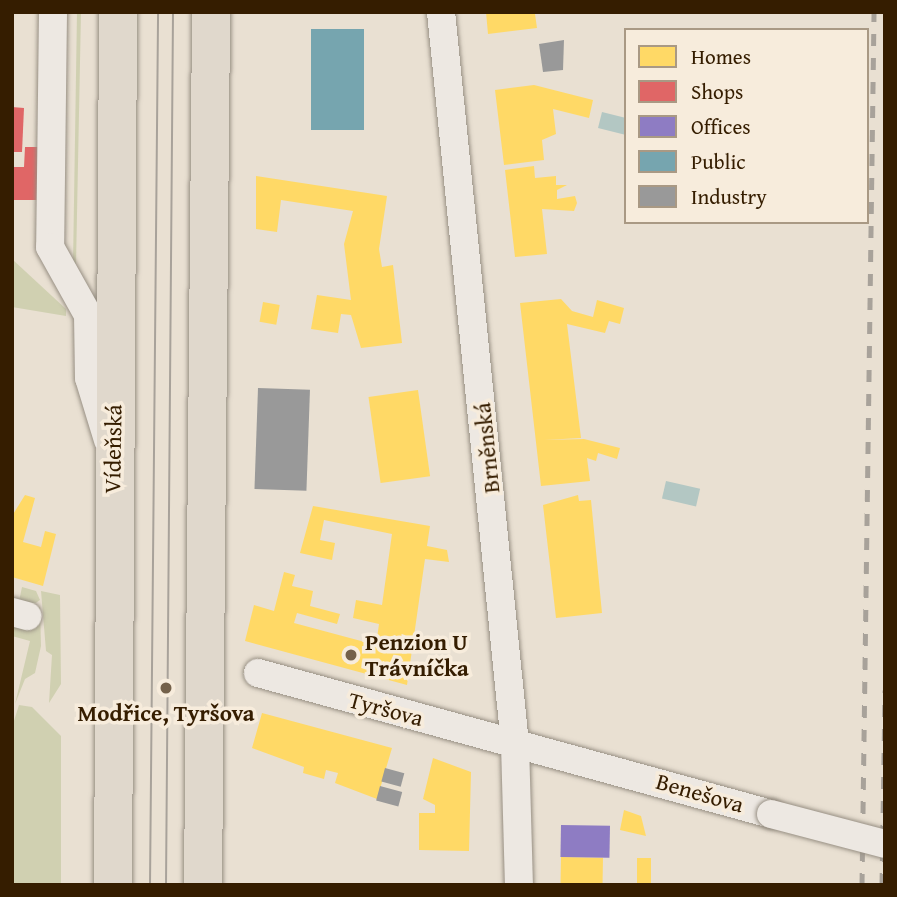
<!DOCTYPE html>
<meta charset="utf-8">
<style>
body{margin:0}
#map{position:relative;width:897px;height:897px;overflow:hidden;background:#e9e0d2;font-family:"Gentium Book Plus",serif}
div>[style]{position:absolute}
.green>*{inset:0;background:#d0d0b1}
.water>*{inset:0;background:#b3c7c3;transform-origin:0 0}
.homes>*{inset:0;background:#ffd966;transform-origin:0 0}
.shops>*{inset:0;background:#e06666}
.offices>*{inset:0;background:#8e7cc3;transform-origin:0 0}
.public>*{inset:0;background:#76a5af;transform-origin:0 0}
.industry>*{inset:0;background:#999;transform-origin:0 0}
.roads{filter:drop-shadow(0 0 2px #978f83) drop-shadow(0 0 2px #978f83)}
.minor>*{height:28px;margin:-14px;padding:0 14px;transform-origin:14px;border-radius:14px;background:#ede8e2}
.highway>*{height:38px;margin:-19px;padding:0 19px;transform-origin:19px;border-radius:19px;background:#e0d8cc}
.tram>*{height:2px;margin:-1px;padding:0 1px;transform-origin:1px;border-radius:1px;background:#a8a29a}
.rail>*{height:5px;margin-top:-2.5px;transform-origin:0;background:repeating-linear-gradient(90deg,#a8a29a 0 12px,transparent 0 24px)}
.bridges{filter:drop-shadow(0 0 2px #978f83) drop-shadow(0 0 2px #978f83)}
.minor-bridge>*{height:28px;margin:-14px;padding:0 14px;transform-origin:14px;border-radius:14px;background:#ede8e2}
.dots>*{width:19px;height:19px;translate:-50% -50%;box-sizing:border-box;border:4px solid #f7ecdc;border-radius:50%}
span{translate:-50% -50%;white-space:nowrap;text-align:center;line-height:1.15;-webkit-text-stroke:7px #f7ecdc;paint-order:stroke}
.street-label{font-size:23px;color:#351d00}
.poi-label{font-size:23px;color:#351d00;font-weight:700}
.left{translate:0 -50%;text-align:left}
.frame{position:absolute;inset:0;border:14px solid #351d00;pointer-events:none}
.legend{position:absolute;left:624px;top:28px;width:245px;height:196px;box-sizing:border-box;background:#f7ecdc;border:2px solid #a99984;margin:0;padding:9px 12px;list-style:none;font-size:21px;color:#351d00}
.legend li{display:flex;align-items:center;gap:14px;height:35px}
.legend b{width:35px;border:2px solid #a99984}
</style>
<div id="map">
<div class="green">
<div style="clip-path:polygon(77px 12px,81px 12px,76px 265px,73px 264px)"></div>
<div style="clip-path:polygon(12px 259px,66px 309px,66px 316px,12px 307px)"></div>
<div style="clip-path:polygon(22px 587px,36px 591px,40px 600px,33px 605px,40px 607px,41px 646px,35px 673px,25px 679px,15px 704px,30px 641px,12px 636px)"></div>
<div style="clip-path:polygon(41px 591px,60px 595px,61px 684px,49px 703px,52px 655px,46px 651px)"></div>
<div style="clip-path:polygon(19px 705px,32px 707px,61px 736px,61px 885px,12px 885px,12px 727px)"></div>
</div>
<div class="water">
<div style="clip-path:polygon(602px 112px,626px 118px,626px 135px,598px 128px)"></div>
<div style="left:666px;top:481px;width:35px;height:18px;rotate:13deg"></div>
</div>
<div class="homes">
<div style="clip-path:polygon(486px 12px,554px 12px,535px 14px,537px 28px,488px 34px)"></div>
<div style="clip-path:polygon(534px 85px,593px 100px,589px 118px,553px 109px,556px 134px,542px 140px,544px 160px,504px 165px,495px 90px)"></div>
<div style="clip-path:polygon(534px 166px,535px 178px,556px 176px,556px 185px,567px 185px,557px 190px,557px 199px,575px 196px,577px 203px,574px 211px,542px 209px,547px 254px,515px 257px,505px 170px)"></div>
<div style="clip-path:polygon(256px 176px,387px 196px,379px 249px,382px 267px,393px 265px,402px 343px,361px 348px,351px 315px,341px 314px,338px 333px,311px 329px,317px 295px,351px 300px,344px 244px,353px 211px,281px 200px,277px 232px,256px 229px)"></div>
<div style="clip-path:polygon(561px 299px,572px 311px,593px 317px,597px 300px,624px 308px,620px 324px,609px 321px,605px 333px,567px 324px,581px 438px,544px 440px,584px 439px,620px 448px,617px 459px,598px 453px,596px 461px,587px 458px,590px 481px,541px 486px,520px 303px)"></div>
<div style="left:263px;top:302px;width:17px;height:20px;rotate:10deg"></div>
<div style="left:418px;top:390px;width:87px;height:50px;rotate:82deg"></div>
<div style="clip-path:polygon(25px 495px,35px 498px,23px 542px,41px 547px,45px 531px,56px 534px,43px 586px,12px 577px,12px 516px)"></div>
<div style="clip-path:polygon(578px 495px,579px 501px,591px 500px,602px 613px,556px 618px,543px 505px)"></div>
<div style="clip-path:polygon(313px 506px,430px 526px,427px 546px,447px 550px,449px 562px,425px 559px,407px 685px,245px 641px,254px 605px,274px 611px,284px 572px,295px 575px,292px 586px,313px 591px,310px 606px,340px 614px,337px 624px,297px 613px,294px 623px,376px 645px,379px 624px,353px 618px,356px 600px,382px 605px,392px 534px,324px 520px,320px 540px,335px 543px,332px 560px,300px 553px)"></div>
<div style="clip-path:polygon(262px 713px,392px 748px,377px 799px,335px 783px,338px 773px,326px 770px,324px 779px,303px 773px,304px 767px,252px 748px)"></div>
<div style="clip-path:polygon(433px 758px,471px 772px,469px 851px,419px 850px,419px 813px,435px 813px,435px 805px,423px 799px)"></div>
<div style="clip-path:polygon(624px 810px,641px 816px,646px 836px,620px 830px)"></div>
<div style="left:561px;top:857px;width:42px;height:28px;rotate:1deg"></div>
<div style="left:637px;top:858px;width:14px;height:27px"></div>
</div>
<div class="shops">
<div style="clip-path:polygon(12px 107px,24px 108px,22px 152px,12px 152px)"></div>
<div style="clip-path:polygon(25px 147px,47px 147px,45px 200px,12px 200px,12px 167px,24px 167px)"></div>
</div>
<div class="offices">
<div style="left:561px;top:825px;width:49px;height:32px;rotate:1deg"></div>
</div>
<div class="public">
<div style="left:311px;top:29px;width:53px;height:101px"></div>
</div>
<div class="industry">
<div style="clip-path:polygon(564px 40px,563px 70px,543px 72px,539px 44px)"></div>
<div style="left:258px;top:388px;width:52px;height:101px;rotate:2deg"></div>
<div style="left:385px;top:768px;width:20px;height:14px;rotate:15deg"></div>
<div style="left:380px;top:786px;width:23px;height:15px;rotate:15deg"></div>
</div>
<div class="roads">
<div class="minor">
<div style="left:53px;top:12px;width:235px;rotate:90.7deg"></div>
<div style="left:50px;top:247px;width:78px;rotate:60.8deg"></div>
<div style="left:88px;top:315px;width:63px;rotate:89.1deg"></div>
<div style="left:89px;top:378px;width:65px;rotate:73deg"></div>
<div style="left:441px;top:12px;width:736px;rotate:84.23deg"></div>
<div style="left:515px;top:744px;width:141px;rotate:88.4deg"></div>
<div style="left:12px;top:612px;width:16px;rotate:15deg"></div>
<div style="left:258px;top:673px;width:532px;rotate:15.37deg"></div>
</div>
<div class="highway">
<div style="left:113px;top:885px;width:873px;rotate:-89.67deg"></div>
<div style="left:203px;top:885px;width:873px;rotate:-89.47deg"></div>
</div>
</div>
<div class="tram">
<div style="left:150px;top:885px;width:873px;rotate:-89.47deg"></div>
<div style="left:166px;top:885px;width:873px;rotate:-89.54deg"></div>
</div>
<div class="rail">
<div style="left:862px;top:885px;width:873px;rotate:-89.21deg"></div>
<div style="left:882px;top:885px;width:195px;rotate:-89.1deg"></div>
</div>
<div class="bridges">
<div class="minor-bridge">
<div style="left:771px;top:814px;width:118px;rotate:14.7deg"></div>
</div>
</div>
<div class="dots">
<div style="left:351px;top:655px;background:#74614a"></div>
<div style="left:166px;top:688px;background:#74614a"></div>
</div>
<div class="street-label">
<span style="left:487px;top:448px;rotate:-96deg">Brněnská</span>
<span style="left:113px;top:449px;rotate:-89deg">Vídeňská</span>
<span style="left:386px;top:709px;rotate:15deg">Tyršova</span>
<span style="left:700px;top:793px;rotate:16deg">Benešova</span>
</div>
<div class="poi-label">
<span class="left" style="left:365px;top:655px">Penzion U<br>Trávníčka</span>
<span style="left:166px;top:713px">Modřice, Tyršova</span>
</div>
<div class="frame"></div>
<ul class="legend">
<li><b style="height:19px;background:#ffd966"></b>Homes</li>
<li><b style="height:19px;background:#e06666"></b>Shops</li>
<li><b style="height:19px;background:#8e7cc3"></b>Offices</li>
<li><b style="height:19px;background:#76a5af"></b>Public</li>
<li><b style="height:19px;background:#999"></b>Industry</li>
</ul>
</div>
